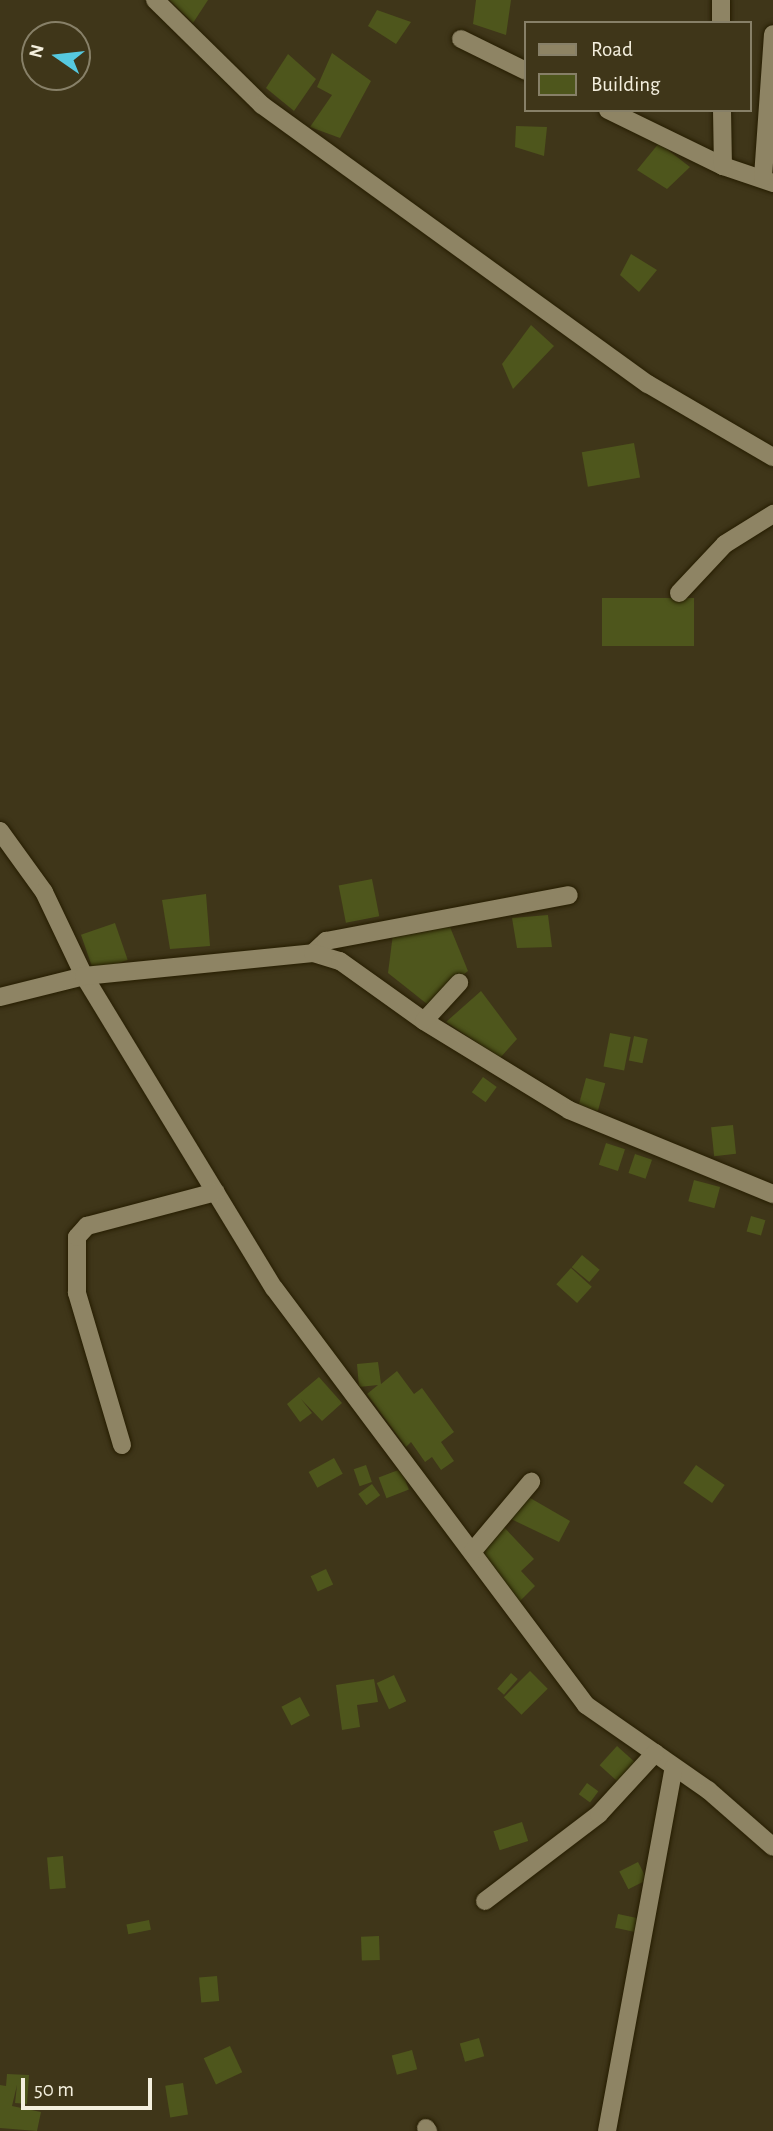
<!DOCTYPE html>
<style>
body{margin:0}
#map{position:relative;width:773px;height:2131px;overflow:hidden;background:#3f3619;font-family:"Alegreya Sans",sans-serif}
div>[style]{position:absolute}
.building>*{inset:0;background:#4e561c;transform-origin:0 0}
.roads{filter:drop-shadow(0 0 2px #261d01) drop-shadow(0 0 2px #261d01)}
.minor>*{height:18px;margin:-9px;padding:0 9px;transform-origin:9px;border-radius:9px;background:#8e8464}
span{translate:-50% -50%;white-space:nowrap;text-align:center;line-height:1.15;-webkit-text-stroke:6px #3f3619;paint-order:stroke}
.legend{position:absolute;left:524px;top:21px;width:228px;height:91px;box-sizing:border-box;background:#3f3619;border:2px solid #878068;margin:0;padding:9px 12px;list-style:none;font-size:21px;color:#f4efde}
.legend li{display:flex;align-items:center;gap:14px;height:35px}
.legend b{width:35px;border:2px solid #878068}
.north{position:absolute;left:21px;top:21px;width:70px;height:70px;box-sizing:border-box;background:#3f3619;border:2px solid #878068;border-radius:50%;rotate:284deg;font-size:19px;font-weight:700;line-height:28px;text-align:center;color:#f4efde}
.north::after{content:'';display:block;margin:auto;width:24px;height:32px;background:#56c9e0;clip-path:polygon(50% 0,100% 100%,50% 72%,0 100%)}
.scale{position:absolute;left:21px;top:2078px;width:131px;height:32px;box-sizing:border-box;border:4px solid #f4efde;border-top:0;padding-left:9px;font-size:21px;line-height:24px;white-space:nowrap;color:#f4efde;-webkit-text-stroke:5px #3f3619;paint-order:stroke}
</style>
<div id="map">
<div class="building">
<div style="clip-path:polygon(169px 0,208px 0,193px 23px)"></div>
<div style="clip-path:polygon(476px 0,511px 0,506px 35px,473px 24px)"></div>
<div style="clip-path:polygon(377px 10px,411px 22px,396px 44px,368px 26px)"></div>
<div style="clip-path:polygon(332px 53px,371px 81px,340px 138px,310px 127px,332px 95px,317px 87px)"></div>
<div style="clip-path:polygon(288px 54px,316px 79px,294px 111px,266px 88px)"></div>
<div style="clip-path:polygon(516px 126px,547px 127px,544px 156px,515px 147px)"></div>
<div style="clip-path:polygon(659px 143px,690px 167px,667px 189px,637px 170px)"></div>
<div style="clip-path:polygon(631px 254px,657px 270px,639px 292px,620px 275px)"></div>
<div style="clip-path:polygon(531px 325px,554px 346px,513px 389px,502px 364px)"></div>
<div style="left:634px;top:443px;width:35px;height:53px;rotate:80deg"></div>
<div style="left:694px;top:598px;width:48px;height:92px;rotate:90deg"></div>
<div style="left:372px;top:879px;width:38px;height:34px;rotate:79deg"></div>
<div style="clip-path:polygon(206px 894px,210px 946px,170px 949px,162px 900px)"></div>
<div style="clip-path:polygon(548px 915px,552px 947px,517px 948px,512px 918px)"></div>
<div style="left:115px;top:923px;width:39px;height:36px;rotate:71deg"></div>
<div style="clip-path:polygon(450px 927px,468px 971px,427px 1004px,388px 973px,393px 934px)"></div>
<div style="clip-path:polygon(481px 991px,517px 1039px,500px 1058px,446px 1022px)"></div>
<div style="left:610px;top:1033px;width:21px;height:34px;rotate:11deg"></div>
<div style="left:634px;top:1036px;width:14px;height:25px;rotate:12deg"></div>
<div style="left:483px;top:1077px;width:17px;height:19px;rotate:36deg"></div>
<div style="left:586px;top:1078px;width:20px;height:29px;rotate:15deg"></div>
<div style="left:733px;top:1125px;width:29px;height:22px;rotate:84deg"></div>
<div style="left:606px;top:1143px;width:20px;height:23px;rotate:18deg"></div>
<div style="left:635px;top:1154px;width:18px;height:20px;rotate:19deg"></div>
<div style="left:694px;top:1180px;width:27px;height:22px;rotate:15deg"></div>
<div style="left:751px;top:1216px;width:15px;height:16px;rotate:16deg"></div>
<div style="left:582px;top:1255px;width:23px;height:16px;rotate:40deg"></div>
<div style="left:571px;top:1268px;width:28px;height:22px;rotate:42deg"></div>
<div style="clip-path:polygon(378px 1362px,381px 1384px,397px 1371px,414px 1394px,422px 1388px,454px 1432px,441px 1442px,454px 1461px,441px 1470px,432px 1457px,425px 1462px,411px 1442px,406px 1447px,367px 1394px,378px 1385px,359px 1387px,357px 1364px)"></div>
<div style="clip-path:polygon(319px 1377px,342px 1403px,322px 1421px,301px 1399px,312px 1413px,300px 1422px,287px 1404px)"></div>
<div style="left:334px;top:1458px;width:18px;height:29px;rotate:61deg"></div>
<div style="left:366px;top:1465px;width:18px;height:13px;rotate:71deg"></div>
<div style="left:696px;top:1465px;width:35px;height:22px;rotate:35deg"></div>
<div style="left:401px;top:1469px;width:22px;height:24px;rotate:69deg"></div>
<div style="left:372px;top:1484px;width:14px;height:17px;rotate:54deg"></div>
<div style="clip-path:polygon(525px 1495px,570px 1521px,559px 1542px,511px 1519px)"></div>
<div style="clip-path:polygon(502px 1525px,534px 1559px,521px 1571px,535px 1586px,519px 1602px,473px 1552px)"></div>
<div style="left:326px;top:1569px;width:17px;height:17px;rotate:65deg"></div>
<div style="left:530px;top:1671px;width:25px;height:37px;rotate:45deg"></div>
<div style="left:511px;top:1673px;width:9px;height:21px;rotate:41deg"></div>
<div style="left:394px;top:1675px;width:29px;height:19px;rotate:65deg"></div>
<div style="clip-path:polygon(374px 1679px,378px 1702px,357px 1705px,360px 1727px,342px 1730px,336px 1685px)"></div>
<div style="left:300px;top:1697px;width:21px;height:21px;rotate:62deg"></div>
<div style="left:617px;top:1746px;width:28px;height:26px;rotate:42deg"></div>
<div style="left:587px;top:1783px;width:14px;height:14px;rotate:36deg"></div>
<div style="left:522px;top:1822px;width:20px;height:30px;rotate:72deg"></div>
<div style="left:63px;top:1856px;width:32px;height:16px;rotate:85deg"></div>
<div style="left:638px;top:1862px;width:20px;height:21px;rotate:63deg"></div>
<div style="left:618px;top:1914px;width:24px;height:14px;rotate:12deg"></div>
<div style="left:149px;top:1920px;width:10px;height:23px;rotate:79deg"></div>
<div style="left:379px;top:1936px;width:24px;height:18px;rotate:88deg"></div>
<div style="left:217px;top:1976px;width:25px;height:18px;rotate:85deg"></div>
<div style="left:479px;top:2038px;width:19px;height:20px;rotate:74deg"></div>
<div style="left:230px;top:2046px;width:29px;height:29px;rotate:65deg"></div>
<div style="left:412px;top:2050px;width:20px;height:21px;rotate:75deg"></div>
<div style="clip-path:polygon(7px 2074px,29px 2075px,27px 2104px,15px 2103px,17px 2085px,12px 2106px,41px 2112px,37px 2131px,0 2128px,0 2085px,6px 2086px)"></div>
<div style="left:183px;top:2083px;width:32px;height:18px;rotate:81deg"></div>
</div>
<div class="roads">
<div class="minor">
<div style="left:155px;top:0;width:150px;rotate:44.5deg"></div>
<div style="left:262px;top:105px;width:476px;rotate:35.9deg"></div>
<div style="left:648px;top:384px;width:145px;rotate:30.3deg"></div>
<div style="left:721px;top:0;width:23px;rotate:90deg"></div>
<div style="left:461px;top:39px;width:72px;rotate:26.2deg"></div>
<div style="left:608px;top:110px;width:128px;rotate:26deg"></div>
<div style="left:723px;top:166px;width:53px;rotate:18.8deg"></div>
<div style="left:722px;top:110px;width:56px;rotate:89deg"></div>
<div style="left:763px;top:177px;width:143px;rotate:-86deg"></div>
<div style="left:679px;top:593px;width:67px;rotate:-46.8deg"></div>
<div style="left:725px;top:544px;width:57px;rotate:-32deg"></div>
<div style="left:0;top:831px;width:75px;rotate:54.2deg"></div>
<div style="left:44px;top:892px;width:93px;rotate:64.5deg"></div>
<div style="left:84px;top:976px;width:365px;rotate:58.7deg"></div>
<div style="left:274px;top:1288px;width:521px;rotate:53.2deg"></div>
<div style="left:586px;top:1705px;width:149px;rotate:34.9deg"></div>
<div style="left:708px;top:1790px;width:86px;rotate:41.2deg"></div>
<div style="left:313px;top:953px;width:18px;rotate:-43deg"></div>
<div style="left:326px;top:941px;width:247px;rotate:-10.7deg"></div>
<div style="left:0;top:997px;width:87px;rotate:-14deg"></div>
<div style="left:84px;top:976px;width:230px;rotate:-5.7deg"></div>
<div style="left:313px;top:953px;width:28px;rotate:17deg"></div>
<div style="left:340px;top:961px;width:103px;rotate:35.5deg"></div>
<div style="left:424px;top:1021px;width:170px;rotate:31.5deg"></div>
<div style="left:569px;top:1110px;width:221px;rotate:22.4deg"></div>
<div style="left:424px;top:1021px;width:52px;rotate:-47.4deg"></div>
<div style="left:122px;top:1445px;width:159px;rotate:-106.5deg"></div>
<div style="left:77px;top:1293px;width:56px;rotate:-90deg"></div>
<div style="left:77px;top:1237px;width:15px;rotate:-48deg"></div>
<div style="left:87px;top:1226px;width:133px;rotate:-14.8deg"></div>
<div style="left:472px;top:1552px;width:92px;rotate:-49.9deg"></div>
<div style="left:485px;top:1901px;width:143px;rotate:-37.3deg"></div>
<div style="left:599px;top:1814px;width:83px;rotate:-47.4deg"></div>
<div style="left:426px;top:2128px;width:4px;rotate:56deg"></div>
<div style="left:607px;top:2131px;width:370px;rotate:-79.6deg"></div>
</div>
</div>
<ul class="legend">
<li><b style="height:9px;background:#8e8464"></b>Road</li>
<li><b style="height:19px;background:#4e561c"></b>Building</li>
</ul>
<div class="north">N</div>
<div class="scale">50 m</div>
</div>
